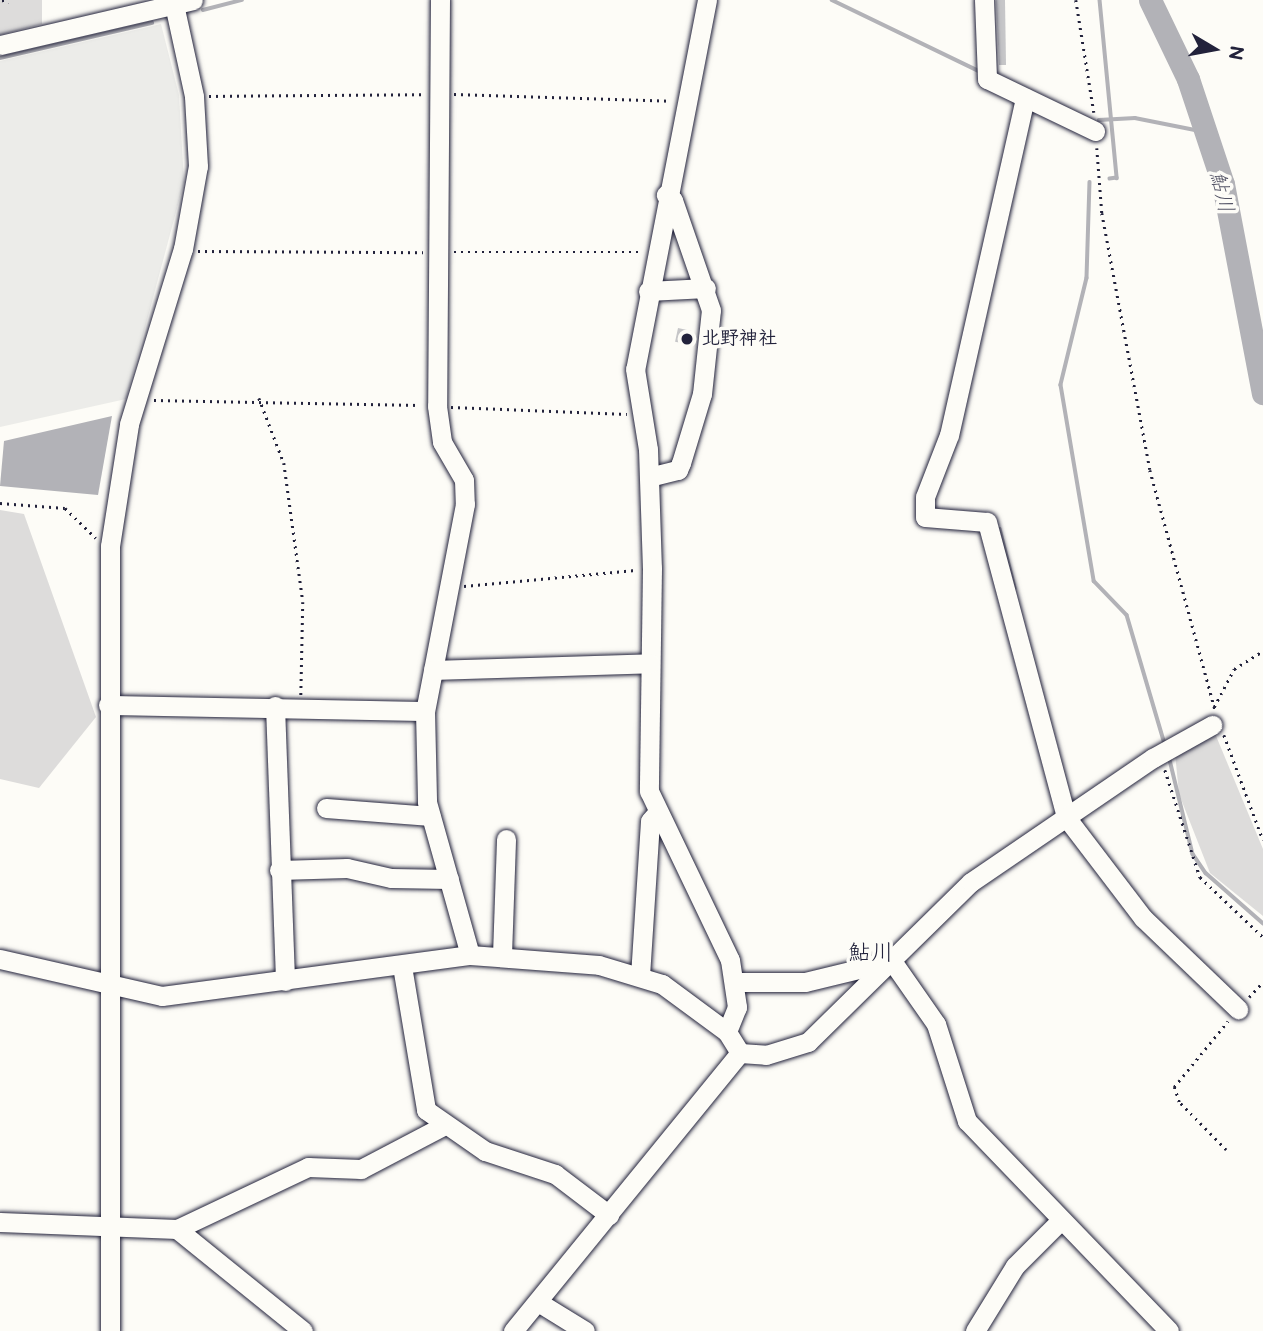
<!DOCTYPE html>
<meta charset="utf-8">
<style>
body{margin:0}
#map{position:relative;width:1263px;height:1331px;overflow:hidden;background:#fdfcf7;font-family:"Balsamiq Sans","Klee One",sans-serif}
div>[style]{position:absolute}
.built>*{inset:0;background:#ecece9}
.green>*{inset:0;background:#dddcdb}
.water>*{inset:0;background:#b2b2b7}
.stream>*{height:3.5px;margin:-1.75px;padding:0 1.75px;transform-origin:1.75px;border-radius:1.75px;background:#b2b2b7}
.river>*{height:23px;margin:-11.5px;padding:0 11.5px;transform-origin:11.5px;border-radius:11.5px;background:#b2b2b7}
.building>*{inset:0;background:#c6c6c8;transform-origin:0 0}
.path>*{height:2.5px;margin-top:-1.25px;transform-origin:0;background:repeating-linear-gradient(90deg,#22223b 0 2px,transparent 0 7px)}
.roads{filter:drop-shadow(0 0 2px #22223b) drop-shadow(0 0 2px #22223b)}
.minor>*{height:19px;margin:-9.5px;padding:0 9.5px;transform-origin:9.5px;border-radius:9.5px;background:#fdfcf7}
.dots>*{width:19px;height:19px;translate:-50% -50%;box-sizing:border-box;border:4px solid #fdfcf7;border-radius:50%}
span{translate:-50% -50%;white-space:nowrap;text-align:center;line-height:1.15;-webkit-text-stroke:7px #fdfcf7;paint-order:stroke}
.poi-label{font-size:19px;color:#22223b;font-weight:700}
.left{translate:0 -50%;text-align:left}
.water-label{font-size:21px;color:#545466;font-style:italic}
.quarter-label{font-size:23px;color:#22223b}
.north{position:absolute;left:1179px;top:14px;width:70px;height:70px;-webkit-text-stroke:5px #fdfcf7;paint-order:stroke;rotate:100deg;font-size:19px;font-weight:700;line-height:28px;text-align:center;color:#22223b}
.north::after{content:'';display:block;margin:auto;width:24px;height:32px;background:#22223b;clip-path:polygon(50% 0,100% 100%,50% 72%,0 100%)}
</style>
<div id="map">
<div class="built">
<div style="clip-path:polygon(161px 24px,179px 95px,184px 182px,126px 399px,0 427px,0 61px)"></div>
</div>
<div class="green">
<div style="clip-path:polygon(0 0,42px 0,42px 24px,0 35px)"></div>
<div style="clip-path:polygon(0 510px,24px 514px,96px 717px,39px 788px,0 779px)"></div>
<div style="clip-path:polygon(1214px 731px,1263px 849px,1263px 916px,1210px 873px,1179px 794px,1175px 753px)"></div>
</div>
<div class="water">
<div style="clip-path:polygon(112px 416px,98px 495px,0 486px,4px 441px)"></div>
</div>
<div class="stream">
<div style="left:832px;top:0;width:163px;rotate:25.8deg"></div>
<div style="left:1100px;top:0;width:179px;rotate:84.5deg"></div>
<div style="left:1117px;top:178px;width:7px;rotate:172deg"></div>
<div style="left:203px;top:10px;width:40px;rotate:-14.4deg"></div>
<div style="left:0;top:58px;width:156px;rotate:-13deg"></div>
<div style="left:1099px;top:120px;width:36px;rotate:-3deg"></div>
<div style="left:1135px;top:118px;width:66px;rotate:11.3deg"></div>
<div style="left:1090px;top:182px;width:96px;rotate:91.8deg"></div>
<div style="left:1087px;top:278px;width:110px;rotate:103.7deg"></div>
<div style="left:1061px;top:385px;width:199px;rotate:80.4deg"></div>
<div style="left:1094px;top:581px;width:47px;rotate:45.9deg"></div>
<div style="left:1127px;top:615px;width:134px;rotate:73.6deg"></div>
<div style="left:1000px;top:529px;width:61px;rotate:75.7deg"></div>
<div style="left:1170px;top:760px;width:97px;rotate:76.3deg"></div>
<div style="left:1193px;top:854px;width:23px;rotate:56deg"></div>
<div style="left:1206px;top:873px;width:76px;rotate:41.3deg"></div>
</div>
<div class="river">
<div style="left:1150px;top:0;width:88px;rotate:64.3deg"></div>
<div style="left:1188px;top:79px;width:111px;rotate:71.6deg"></div>
<div style="left:1223px;top:184px;width:213px;rotate:79.2deg"></div>
</div>
<div class="building">
<div style="clip-path:polygon(996px 0,1005px 0,1006px 65px,999px 65px)"></div>
<div style="left:678px;top:328px;width:14px;height:14px;rotate:12deg"></div>
</div>
<div class="path">
<div style="left:2px;top:0;width:7px;rotate:16deg"></div>
<div style="left:1076px;top:0;width:114px;rotate:80.9deg"></div>
<div style="left:454px;top:94px;width:217px;rotate:1.8deg"></div>
<div style="left:209px;top:96px;width:214px;rotate:-0.5deg"></div>
<div style="left:1097px;top:148px;width:65px;rotate:85.6deg"></div>
<div style="left:1102px;top:213px;width:261px;rotate:79.4deg"></div>
<div style="left:1150px;top:470px;width:248px;rotate:74.8deg"></div>
<div style="left:198px;top:251px;width:225px;rotate:0.3deg"></div>
<div style="left:454px;top:252px;width:189px"></div>
<div style="left:259px;top:398px;width:70px;rotate:69deg"></div>
<div style="left:284px;top:463px;width:140px;rotate:82.2deg"></div>
<div style="left:303px;top:602px;width:93px;rotate:91.2deg"></div>
<div style="left:154px;top:400px;width:266px;rotate:1.1deg"></div>
<div style="left:451px;top:407px;width:176px;rotate:2.3deg"></div>
<div style="left:0;top:503px;width:65px;rotate:4.4deg"></div>
<div style="left:65px;top:508px;width:43px;rotate:44.1deg"></div>
<div style="left:464px;top:586px;width:172px;rotate:-5.3deg"></div>
<div style="left:1214px;top:707px;width:43px;rotate:-62.2deg"></div>
<div style="left:1234px;top:669px;width:34px;rotate:-32deg"></div>
<div style="left:1224px;top:735px;width:112px;rotate:69.6deg"></div>
<div style="left:1165px;top:770px;width:113px;rotate:71.9deg"></div>
<div style="left:1200px;top:877px;width:87px;rotate:43.6deg"></div>
<div style="left:1249px;top:997px;width:21px;rotate:-47deg"></div>
<div style="left:1226px;top:1150px;width:67px;rotate:-134.4deg"></div>
<div style="left:1179px;top:1102px;width:16px;rotate:-108deg"></div>
<div style="left:1174px;top:1087px;width:85px;rotate:-50.7deg"></div>
</div>
<div class="roads">
<div class="minor">
<div style="left:440px;top:0;width:406px;rotate:90.4deg"></div>
<div style="left:437px;top:406px;width:36px;rotate:82deg"></div>
<div style="left:442px;top:442px;width:44px;rotate:59.9deg"></div>
<div style="left:464px;top:480px;width:24px;rotate:88deg"></div>
<div style="left:465px;top:504px;width:211px;rotate:100.9deg"></div>
<div style="left:425px;top:711px;width:91px;rotate:88.7deg"></div>
<div style="left:427px;top:802px;width:159px;rotate:74.3deg"></div>
<div style="left:707px;top:0;width:376px;rotate:101deg"></div>
<div style="left:635px;top:369px;width:81px;rotate:80.8deg"></div>
<div style="left:648px;top:449px;width:119px;rotate:88.1deg"></div>
<div style="left:652px;top:568px;width:223px;rotate:90.8deg"></div>
<div style="left:649px;top:791px;width:187px;rotate:64.4deg"></div>
<div style="left:730px;top:960px;width:48px;rotate:81.5deg"></div>
<div style="left:737px;top:1007px;width:27px;rotate:112deg"></div>
<div style="left:984px;top:0;width:79px;rotate:87.8deg"></div>
<div style="left:987px;top:79px;width:120px;rotate:25.7deg"></div>
<div style="left:0;top:45px;width:198px;rotate:-13.1deg"></div>
<div style="left:1025px;top:98px;width:345px;rotate:102.7deg"></div>
<div style="left:949px;top:435px;width:66px;rotate:111.2deg"></div>
<div style="left:925px;top:497px;width:20px;rotate:90deg"></div>
<div style="left:925px;top:517px;width:62px;rotate:4.6deg"></div>
<div style="left:987px;top:522px;width:305px;rotate:75deg"></div>
<div style="left:1066px;top:817px;width:127px;rotate:52.7deg"></div>
<div style="left:1143px;top:918px;width:132px;rotate:43.8deg"></div>
<div style="left:648px;top:291px;width:58px;rotate:-3deg"></div>
<div style="left:649px;top:477px;width:30px;rotate:-14deg"></div>
<div style="left:678px;top:470px;width:8px;rotate:-67deg"></div>
<div style="left:681px;top:463px;width:72px;rotate:-73.1deg"></div>
<div style="left:702px;top:394px;width:84px;rotate:-83.9deg"></div>
<div style="left:711px;top:310px;width:116px;rotate:-109.1deg"></div>
<div style="left:673px;top:200px;width:9px;rotate:-144deg"></div>
<div style="left:433px;top:670px;width:217px;rotate:-1.8deg"></div>
<div style="left:108px;top:705px;width:317px;rotate:1.1deg"></div>
<div style="left:275px;top:706px;width:275px;rotate:87.9deg"></div>
<div style="left:326px;top:808px;width:105px;rotate:4.4deg"></div>
<div style="left:279px;top:870px;width:68px;rotate:-1.7deg"></div>
<div style="left:347px;top:868px;width:45px;rotate:12.8deg"></div>
<div style="left:391px;top:878px;width:58px;rotate:1deg"></div>
<div style="left:502px;top:955px;width:116px;rotate:-88deg"></div>
<div style="left:0;top:959px;width:166px;rotate:12.9deg"></div>
<div style="left:162px;top:996px;width:311px;rotate:-7.6deg"></div>
<div style="left:470px;top:955px;width:129px;rotate:4.4deg"></div>
<div style="left:599px;top:965px;width:66px;rotate:16.8deg"></div>
<div style="left:662px;top:984px;width:81px;rotate:36.4deg"></div>
<div style="left:727px;top:1032px;width:25px;rotate:58deg"></div>
<div style="left:402px;top:966px;width:146px;rotate:80.5deg"></div>
<div style="left:426px;top:1110px;width:72px;rotate:34.8deg"></div>
<div style="left:485px;top:1151px;width:74px;rotate:18.2deg"></div>
<div style="left:555px;top:1174px;width:68px;rotate:37.2deg"></div>
<div style="left:640px;top:976px;width:155px;rotate:-86.3deg"></div>
<div style="left:650px;top:821px;width:11px;rotate:-49deg"></div>
<div style="left:736px;top:982px;width:69px"></div>
<div style="left:805px;top:982px;width:89px;rotate:-13.6deg"></div>
<div style="left:892px;top:961px;width:77px;rotate:55.1deg"></div>
<div style="left:936px;top:1024px;width:102px;rotate:72.3deg"></div>
<div style="left:967px;top:1121px;width:291px;rotate:46.1deg"></div>
<div style="left:740px;top:1053px;width:26px;rotate:4deg"></div>
<div style="left:766px;top:1055px;width:44px;rotate:-17.2deg"></div>
<div style="left:808px;top:1042px;width:228px;rotate:-44.5deg"></div>
<div style="left:971px;top:882px;width:220px;rotate:-34.3deg"></div>
<div style="left:1153px;top:758px;width:68px;rotate:-29.2deg"></div>
<div style="left:0;top:1222px;width:177px;rotate:2.3deg"></div>
<div style="left:177px;top:1229px;width:145px;rotate:-25.3deg"></div>
<div style="left:308px;top:1167px;width:53px;rotate:2.2deg"></div>
<div style="left:361px;top:1169px;width:93px;rotate:-27.7deg"></div>
<div style="left:177px;top:1229px;width:162px;rotate:39deg"></div>
<div style="left:538px;top:1302px;width:55px;rotate:31.7deg"></div>
<div style="left:110px;top:1331px;width:785px;rotate:-90deg"></div>
<div style="left:110px;top:546px;width:123px;rotate:-81.1deg"></div>
<div style="left:129px;top:424px;width:183px;rotate:-72.9deg"></div>
<div style="left:183px;top:249px;width:84px;rotate:-79.8deg"></div>
<div style="left:198px;top:166px;width:70px;rotate:-93.3deg"></div>
<div style="left:194px;top:96px;width:98px;rotate:-102.3deg"></div>
<div style="left:513px;top:1331px;width:359px;rotate:-50.8deg"></div>
<div style="left:975px;top:1331px;width:76px;rotate:-58.4deg"></div>
<div style="left:1015px;top:1266px;width:64px;rotate:-45deg"></div>
</div>
</div>
<div class="dots">
<div style="left:687px;top:339px;background:#22223b"></div>
</div>
<div class="poi-label">
<span class="left" style="left:701px;top:339px">北野神社</span>
</div>
<div class="water-label">
<span style="left:1221px;top:192px;rotate:76deg">鮎川</span>
</div>
<div class="quarter-label">
<span style="left:871px;top:953px">鮎川</span>
</div>
<div class="north">N</div>
</div>
